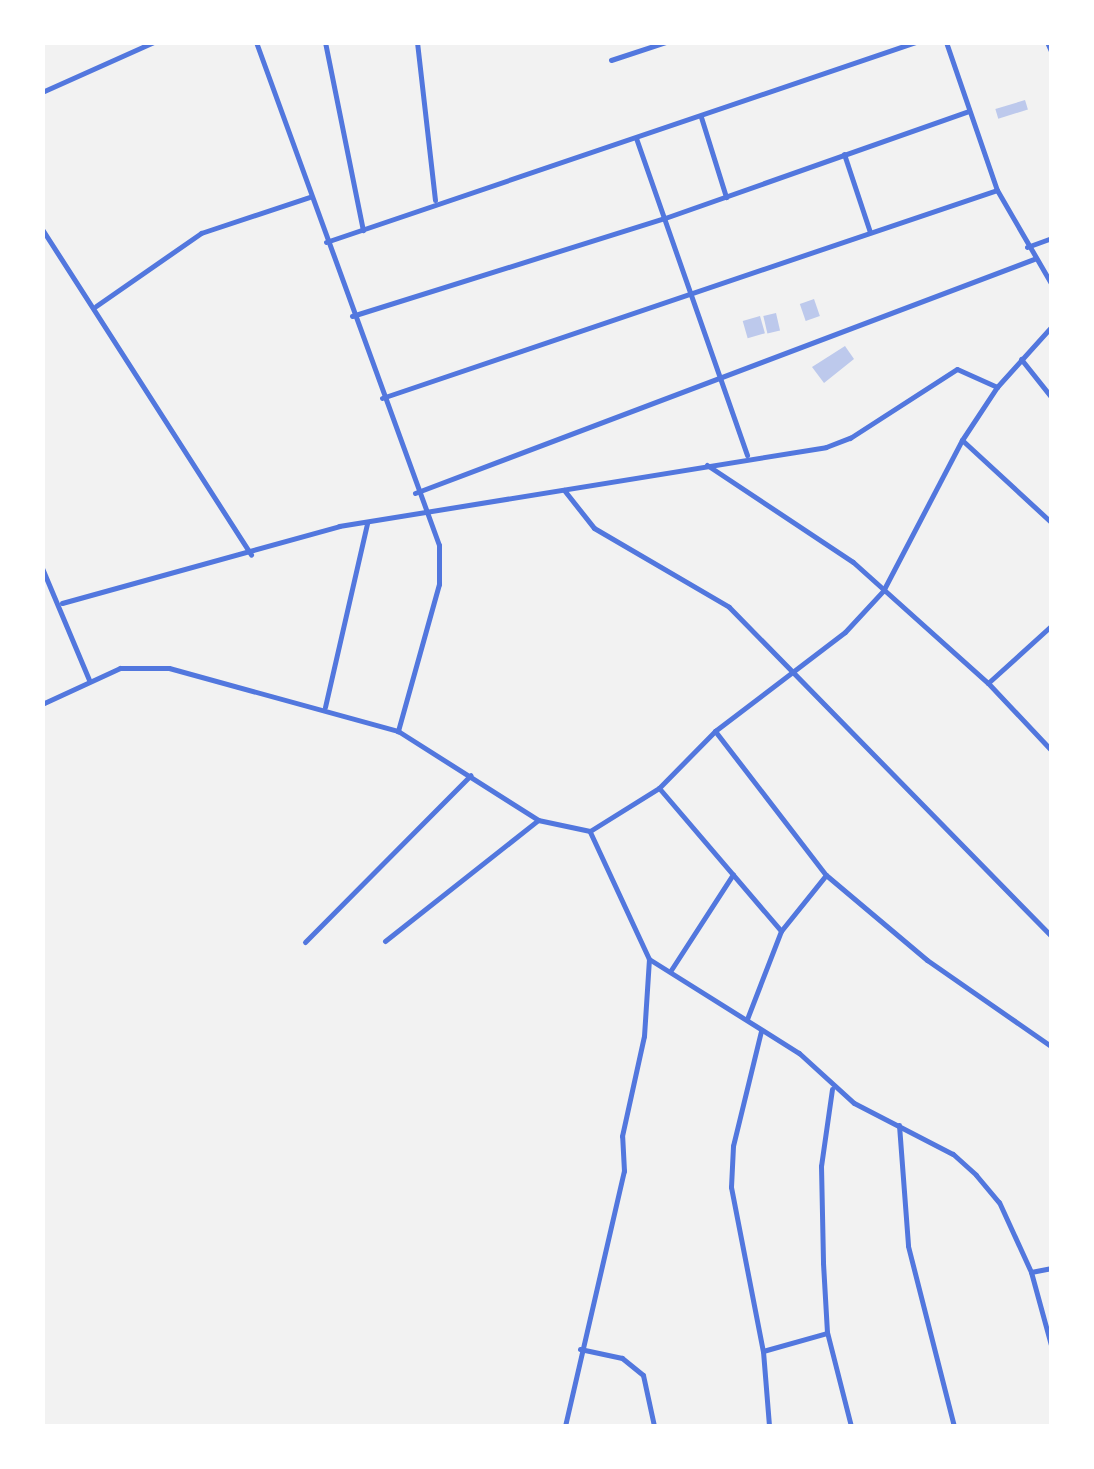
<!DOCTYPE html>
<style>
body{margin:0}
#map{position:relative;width:1094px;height:1469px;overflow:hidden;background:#f2f2f2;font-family:Mulish,sans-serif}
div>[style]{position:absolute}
.building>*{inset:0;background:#bdc9ec;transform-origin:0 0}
.minor>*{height:5px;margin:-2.5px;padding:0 2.5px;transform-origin:2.5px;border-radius:2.5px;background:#5277de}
span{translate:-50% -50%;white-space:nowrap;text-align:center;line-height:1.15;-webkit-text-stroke:10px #fff;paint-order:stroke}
.frame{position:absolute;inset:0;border:45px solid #fff;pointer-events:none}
</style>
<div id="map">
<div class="building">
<div style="left:1025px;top:100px;width:10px;height:31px;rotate:73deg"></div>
<div style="left:814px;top:299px;width:18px;height:15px;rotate:71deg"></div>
<div style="left:776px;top:313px;width:18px;height:13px;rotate:77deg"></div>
<div style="left:760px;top:316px;width:18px;height:18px;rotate:74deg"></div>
<div style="clip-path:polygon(845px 346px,854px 359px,824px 383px,812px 367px)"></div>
</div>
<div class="minor">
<div style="left:256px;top:42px;width:535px;rotate:70.01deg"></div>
<div style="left:439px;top:545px;width:39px;rotate:90deg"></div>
<div style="left:439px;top:584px;width:153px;rotate:105.6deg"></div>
<div style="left:325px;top:42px;width:192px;rotate:78.6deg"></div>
<div style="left:417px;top:42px;width:159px;rotate:83.5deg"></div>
<div style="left:946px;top:42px;width:157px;rotate:71deg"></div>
<div style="left:997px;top:190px;width:110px;rotate:59.9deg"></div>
<div style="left:1047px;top:42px;width:12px;rotate:66deg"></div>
<div style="left:611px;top:60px;width:58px;rotate:-18.1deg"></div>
<div style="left:42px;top:92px;width:123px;rotate:-24.1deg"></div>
<div style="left:701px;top:117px;width:84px;rotate:72.6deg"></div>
<div style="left:636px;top:138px;width:336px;rotate:70.7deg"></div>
<div style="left:844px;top:154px;width:82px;rotate:71.6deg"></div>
<div style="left:42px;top:229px;width:387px;rotate:57.3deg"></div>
<div style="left:326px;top:242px;width:623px;rotate:-18.73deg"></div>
<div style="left:1027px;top:247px;width:27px;rotate:-20deg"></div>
<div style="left:96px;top:306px;width:128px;rotate:-34.8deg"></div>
<div style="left:201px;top:233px;width:114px;rotate:-18.4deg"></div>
<div style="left:352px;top:316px;width:328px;rotate:-17.4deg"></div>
<div style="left:665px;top:218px;width:321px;rotate:-19.4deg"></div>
<div style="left:1021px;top:359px;width:50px;rotate:51.5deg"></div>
<div style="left:382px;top:398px;width:649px;rotate:-18.69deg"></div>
<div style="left:962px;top:440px;width:122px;rotate:42.7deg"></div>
<div style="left:707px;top:465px;width:175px;rotate:33.6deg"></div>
<div style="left:853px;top:562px;width:181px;rotate:41.9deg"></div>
<div style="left:988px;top:683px;width:93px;rotate:46.7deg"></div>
<div style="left:564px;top:490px;width:48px;rotate:51.7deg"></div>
<div style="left:594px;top:528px;width:156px;rotate:30.3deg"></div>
<div style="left:729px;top:607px;width:462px;rotate:45.6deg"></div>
<div style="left:415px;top:493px;width:662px;rotate:-20.71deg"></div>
<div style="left:42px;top:568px;width:121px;rotate:67.2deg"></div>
<div style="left:62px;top:603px;width:288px;rotate:-15.5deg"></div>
<div style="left:339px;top:526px;width:493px;rotate:-9.2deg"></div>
<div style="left:826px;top:447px;width:26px;rotate:-21deg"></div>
<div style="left:850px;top:438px;width:127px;rotate:-32.8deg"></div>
<div style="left:957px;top:369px;width:44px;rotate:24.2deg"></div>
<div style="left:988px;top:683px;width:86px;rotate:-42.2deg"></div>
<div style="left:42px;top:704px;width:86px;rotate:-24.8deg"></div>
<div style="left:120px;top:668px;width:49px"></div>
<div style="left:169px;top:668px;width:238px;rotate:15.4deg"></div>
<div style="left:398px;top:731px;width:166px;rotate:32.4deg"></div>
<div style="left:538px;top:820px;width:53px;rotate:11.9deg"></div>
<div style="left:590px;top:831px;width:81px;rotate:-31.9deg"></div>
<div style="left:659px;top:788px;width:80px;rotate:-45.5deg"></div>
<div style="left:715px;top:731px;width:163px;rotate:-37.3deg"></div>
<div style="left:845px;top:632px;width:56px;rotate:-47.2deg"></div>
<div style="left:883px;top:591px;width:170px;rotate:-62.4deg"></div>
<div style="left:962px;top:440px;width:64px;rotate:-56.6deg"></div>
<div style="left:997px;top:387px;width:82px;rotate:-48deg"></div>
<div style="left:325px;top:707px;width:189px;rotate:-77.1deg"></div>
<div style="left:715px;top:731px;width:182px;rotate:52.4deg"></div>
<div style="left:826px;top:875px;width:132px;rotate:40.1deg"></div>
<div style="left:927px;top:960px;width:152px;rotate:34.8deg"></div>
<div style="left:659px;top:788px;width:188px;rotate:49.5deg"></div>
<div style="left:385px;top:941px;width:195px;rotate:-38.3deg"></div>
<div style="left:305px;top:942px;width:235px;rotate:-45.2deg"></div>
<div style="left:649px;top:959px;width:177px;rotate:32.1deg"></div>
<div style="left:799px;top:1053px;width:74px;rotate:42.3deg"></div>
<div style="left:854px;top:1103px;width:111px;rotate:27.3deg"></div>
<div style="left:953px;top:1154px;width:31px;rotate:42deg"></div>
<div style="left:976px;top:1175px;width:35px;rotate:50deg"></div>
<div style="left:999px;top:1202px;width:77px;rotate:65.4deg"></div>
<div style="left:1031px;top:1272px;width:80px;rotate:74.7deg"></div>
<div style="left:671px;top:970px;width:114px;rotate:-57.1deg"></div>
<div style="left:747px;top:1019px;width:94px;rotate:-68.9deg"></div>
<div style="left:781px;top:931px;width:72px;rotate:-51.2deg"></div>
<div style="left:761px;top:1031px;width:118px;rotate:103.7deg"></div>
<div style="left:733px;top:1146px;width:41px;rotate:92.8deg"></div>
<div style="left:731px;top:1187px;width:167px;rotate:79deg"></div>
<div style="left:763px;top:1351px;width:75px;rotate:85.4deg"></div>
<div style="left:832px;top:1089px;width:78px;rotate:98.1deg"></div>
<div style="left:821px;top:1166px;width:97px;rotate:88.8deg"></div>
<div style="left:823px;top:1263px;width:69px;rotate:86.7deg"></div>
<div style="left:827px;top:1332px;width:97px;rotate:75.7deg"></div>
<div style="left:899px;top:1125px;width:121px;rotate:85.7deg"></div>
<div style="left:908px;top:1246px;width:186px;rotate:75.7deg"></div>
<div style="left:1031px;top:1272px;width:21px;rotate:-11deg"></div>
<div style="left:580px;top:1349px;width:43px;rotate:12.1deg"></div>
<div style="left:622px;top:1358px;width:27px;rotate:39deg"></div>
<div style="left:643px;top:1375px;width:52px;rotate:77.8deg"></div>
<div style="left:763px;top:1351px;width:66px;rotate:-15.7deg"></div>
<div style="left:565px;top:1426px;width:262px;rotate:-77deg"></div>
<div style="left:624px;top:1171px;width:35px;rotate:-93deg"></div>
<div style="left:622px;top:1136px;width:102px;rotate:-77.6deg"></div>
<div style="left:644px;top:1036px;width:77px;rotate:-86.3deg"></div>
<div style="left:649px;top:959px;width:140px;rotate:-114.9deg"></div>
</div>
<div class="frame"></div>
</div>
